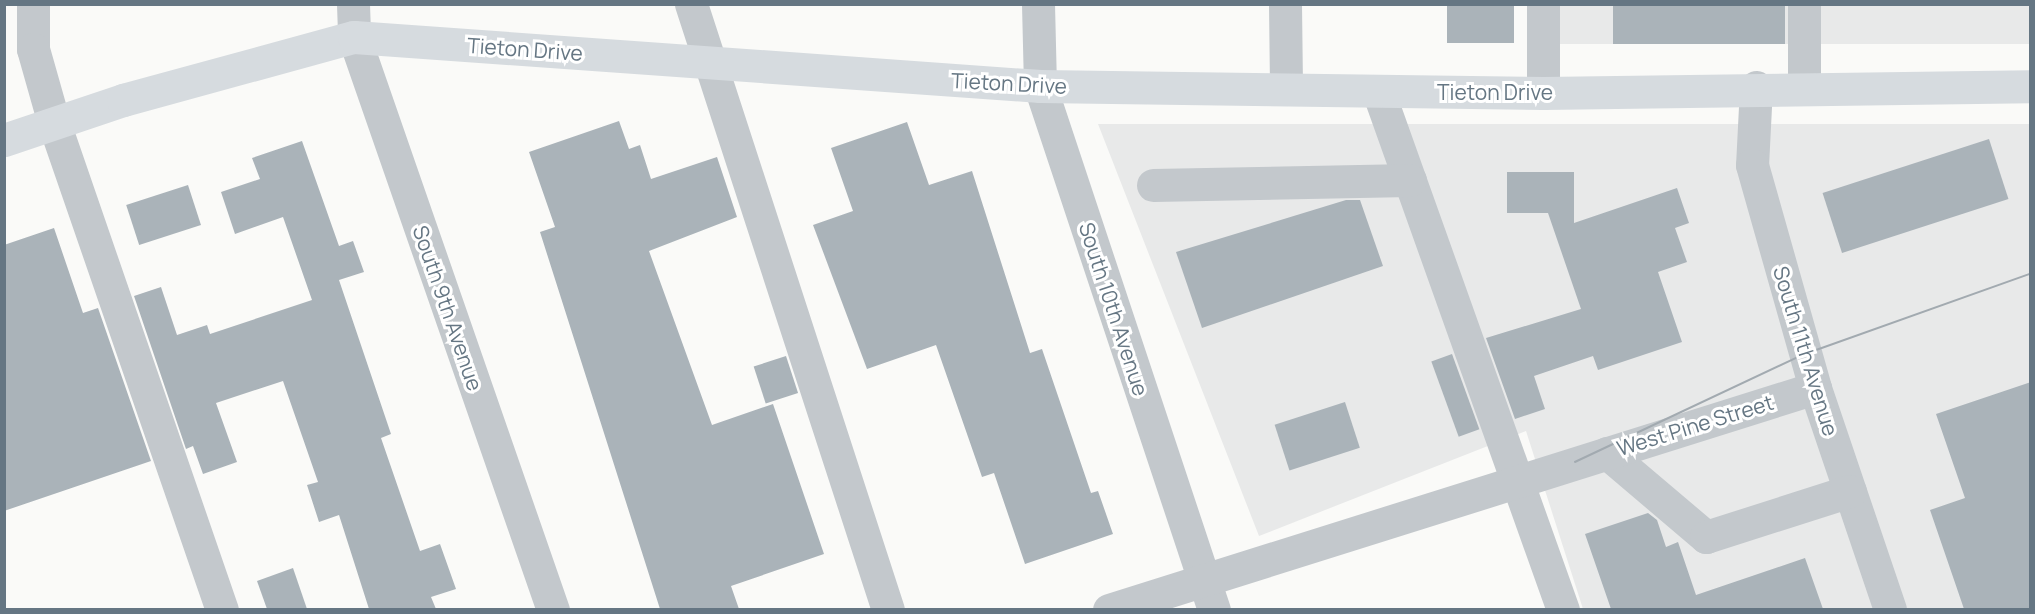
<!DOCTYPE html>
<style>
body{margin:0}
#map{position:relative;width:2035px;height:614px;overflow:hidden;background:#fafaf8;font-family:Manrope,sans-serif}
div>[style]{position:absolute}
.built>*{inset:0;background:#e8e9e9;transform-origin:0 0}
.building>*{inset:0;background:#aab3b9;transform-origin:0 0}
.minor>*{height:33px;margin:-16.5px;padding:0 16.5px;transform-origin:16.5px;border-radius:16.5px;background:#c3c8cc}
.major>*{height:33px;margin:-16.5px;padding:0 16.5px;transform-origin:16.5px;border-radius:16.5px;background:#d6dbdf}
.tram>*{height:1.5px;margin:-0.75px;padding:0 0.75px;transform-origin:0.75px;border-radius:0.75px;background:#a2aab0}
span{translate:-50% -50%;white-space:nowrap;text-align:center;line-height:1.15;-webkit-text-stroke:6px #fff;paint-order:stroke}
.street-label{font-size:21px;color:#657683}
.frame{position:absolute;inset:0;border:6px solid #657683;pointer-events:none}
</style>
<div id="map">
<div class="built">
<div style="left:1527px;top:5px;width:503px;height:39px"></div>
<div style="clip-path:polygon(1098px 124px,2030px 124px,2030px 609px,1583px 609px,1526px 431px,1259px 536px)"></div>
</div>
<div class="building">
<div style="left:1447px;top:4px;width:67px;height:39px"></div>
<div style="left:1613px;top:4px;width:172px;height:40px"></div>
<div style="clip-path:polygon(619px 121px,629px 149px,640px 145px,651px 179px,717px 157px,737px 217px,649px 251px,712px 425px,773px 404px,824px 554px,731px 586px,739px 609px,660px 609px,540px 232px,555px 227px,529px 152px)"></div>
<div style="clip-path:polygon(907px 122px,929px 185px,972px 171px,1030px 353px,1042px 349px,1091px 493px,1098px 491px,1113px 534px,1025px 564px,994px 473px,982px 477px,936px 345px,867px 369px,813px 225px,853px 211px,831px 148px)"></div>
<div style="left:1989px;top:139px;width:63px;height:175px;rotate:72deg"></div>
<div style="clip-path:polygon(302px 141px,339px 246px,353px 241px,364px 272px,339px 280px,391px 434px,381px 438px,420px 551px,440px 544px,456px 589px,431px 597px,436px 609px,369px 609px,339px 515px,319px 522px,307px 485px,318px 482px,283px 381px,216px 403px,237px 462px,203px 474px,193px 446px,186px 449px,134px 296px,161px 287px,177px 335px,207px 325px,210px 334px,312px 300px,283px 217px,235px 234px,221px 192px,260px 179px,252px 158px)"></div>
<div style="clip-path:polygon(1507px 172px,1574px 172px,1574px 223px,1677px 188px,1689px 223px,1675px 228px,1687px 262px,1658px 272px,1682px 342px,1598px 370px,1593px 356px,1534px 376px,1545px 409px,1515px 419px,1486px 338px,1581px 309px,1548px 213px,1507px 213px)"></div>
<div style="left:188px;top:185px;width:42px;height:65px;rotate:72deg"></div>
<div style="clip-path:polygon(1346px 200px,1360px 200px,1383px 266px,1202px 328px,1176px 252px)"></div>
<div style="clip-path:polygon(54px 228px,83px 313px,98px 308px,151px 461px,4px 511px,4px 245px)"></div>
<div style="left:1452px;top:354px;width:80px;height:22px;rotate:70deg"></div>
<div style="left:786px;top:356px;width:39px;height:34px;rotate:72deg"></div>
<div style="clip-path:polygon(2031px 382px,2031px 609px,1964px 609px,1930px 510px,1965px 498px,1936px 414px)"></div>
<div style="left:1345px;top:402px;width:48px;height:74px;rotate:72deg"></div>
<div style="clip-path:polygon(1648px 513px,1657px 520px,1666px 547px,1678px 542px,1696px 595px,1805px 558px,1823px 609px,1611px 609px,1585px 534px)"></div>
<div style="clip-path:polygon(293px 568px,307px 609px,267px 609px,257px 581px)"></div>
</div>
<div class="minor">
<div style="left:33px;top:4px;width:45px;rotate:90deg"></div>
<div style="left:33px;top:49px;width:77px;rotate:74.2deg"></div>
<div style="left:54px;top:123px;width:515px;rotate:70.97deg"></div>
<div style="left:353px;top:4px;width:33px;rotate:88deg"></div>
<div style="left:354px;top:37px;width:607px;rotate:70.85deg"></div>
<div style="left:691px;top:4px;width:637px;rotate:71.99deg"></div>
<div style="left:1038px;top:4px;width:82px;rotate:88.6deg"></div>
<div style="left:1040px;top:86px;width:552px;rotate:71.63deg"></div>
<div style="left:1285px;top:4px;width:85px;rotate:89.3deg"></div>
<div style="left:1543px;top:4px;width:89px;rotate:90deg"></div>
<div style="left:1804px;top:4px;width:83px;rotate:90deg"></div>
<div style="left:1756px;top:87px;width:78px;rotate:92.9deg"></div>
<div style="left:1752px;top:165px;width:232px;rotate:74.2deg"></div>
<div style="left:1815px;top:388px;width:234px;rotate:71.3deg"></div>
<div style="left:1378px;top:91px;width:551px;rotate:70.38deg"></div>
<div style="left:1153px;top:185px;width:257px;rotate:-1.1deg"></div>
<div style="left:1607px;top:453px;width:130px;rotate:40.3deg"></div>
<div style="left:1706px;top:537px;width:151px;rotate:-17.7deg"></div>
<div style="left:1109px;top:610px;width:740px;rotate:-17.46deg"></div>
</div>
<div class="major">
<div style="left:4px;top:140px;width:126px;rotate:-18.6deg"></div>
<div style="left:123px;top:100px;width:239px;rotate:-15.3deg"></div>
<div style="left:354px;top:37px;width:688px;rotate:4.09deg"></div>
<div style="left:1040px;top:86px;width:503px;rotate:0.8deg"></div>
<div style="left:1543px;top:93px;width:487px;rotate:-0.8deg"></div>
</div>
<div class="tram">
<div style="left:1575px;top:462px;width:254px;rotate:-25.2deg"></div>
<div style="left:1805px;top:354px;width:239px;rotate:-19.6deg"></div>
</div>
<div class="street-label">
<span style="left:525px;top:49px;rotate:4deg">Tieton Drive</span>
<span style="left:1009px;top:83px;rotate:3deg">Tieton Drive</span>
<span style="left:1495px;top:92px">Tieton Drive</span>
<span style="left:448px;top:308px;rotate:71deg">South 9th Avenue</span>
<span style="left:1114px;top:309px;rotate:72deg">South 10th Avenue</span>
<span style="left:1806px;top:351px;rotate:73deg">South 11th Avenue</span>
<span style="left:1695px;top:425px;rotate:-17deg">West Pine Street</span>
</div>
<div class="frame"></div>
</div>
